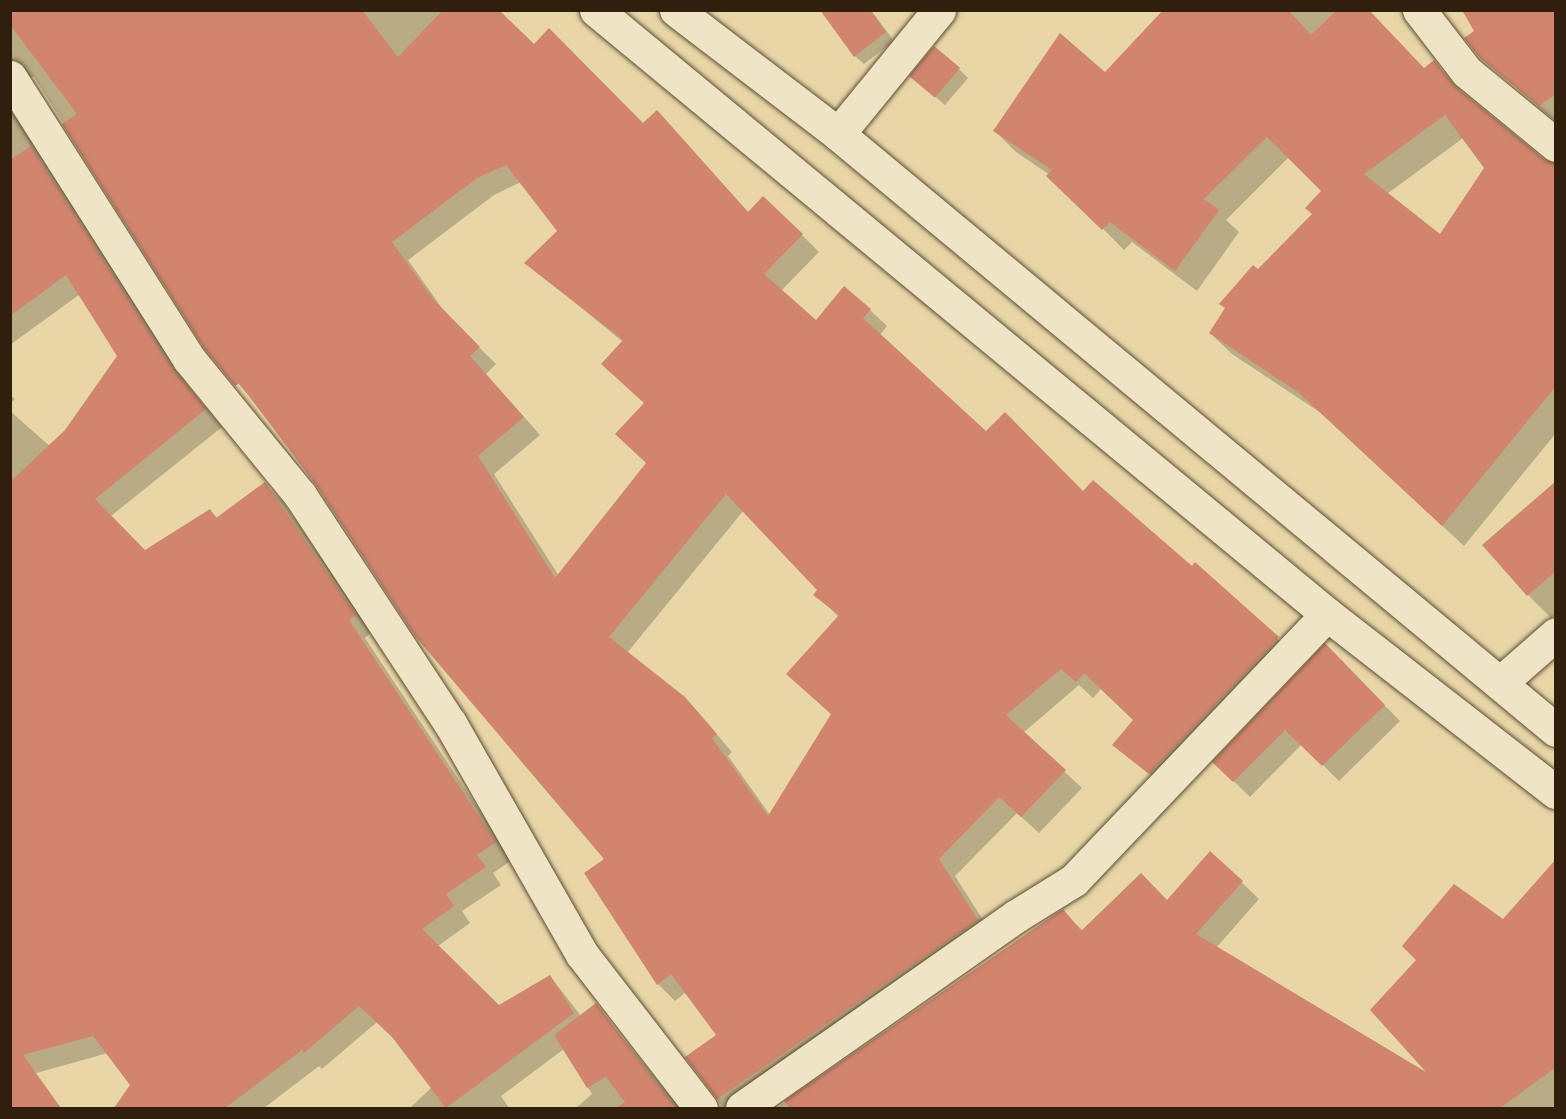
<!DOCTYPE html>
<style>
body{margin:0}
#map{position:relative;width:1566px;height:1119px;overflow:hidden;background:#e8d6a7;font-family:"Gentium Book Plus",serif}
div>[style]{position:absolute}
.shadow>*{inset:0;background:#0003}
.building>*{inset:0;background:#d1856e;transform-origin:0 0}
.roads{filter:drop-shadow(0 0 2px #5e4d34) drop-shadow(0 0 2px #5e4d34)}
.minor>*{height:33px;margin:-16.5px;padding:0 16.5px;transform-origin:16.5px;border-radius:16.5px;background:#f0e4c6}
.tertiary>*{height:33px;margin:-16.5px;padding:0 16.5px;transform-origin:16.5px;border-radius:16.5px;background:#f0e4c6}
span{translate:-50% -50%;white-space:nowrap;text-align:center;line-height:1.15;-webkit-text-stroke:6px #f0e4c6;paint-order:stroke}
.frame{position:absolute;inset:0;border:12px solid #301f0d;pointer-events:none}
</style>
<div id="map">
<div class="shadow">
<div style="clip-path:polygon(evenodd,10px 10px,497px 10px,534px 46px,643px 125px,673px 129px,749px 213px,763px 198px,802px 235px,819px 252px,781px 291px,817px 322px,870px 310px,887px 326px,880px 335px,986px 433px,1192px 568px,1195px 564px,1295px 655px,1167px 789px,1114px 744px,1134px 720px,1101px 689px,1093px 698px,1079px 685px,1023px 733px,1082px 788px,1039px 833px,1017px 813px,955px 876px,994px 937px,749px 1108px,720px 1108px,721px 1105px,688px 1058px,718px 1035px,686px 992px,675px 1001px,658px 984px,607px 860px,254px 401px,205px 347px,34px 77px,18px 77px,10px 85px,10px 10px,521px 182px,559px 231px,527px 263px,623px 342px,646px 404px,648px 464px,559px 576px,494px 474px,540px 435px,486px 374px,496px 364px,449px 318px,408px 260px,494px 195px,521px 182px,10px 10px,744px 510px,819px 590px,815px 594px,839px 617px,788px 674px,832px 715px,770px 815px,728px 756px,732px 752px,701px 716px,627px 653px,744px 510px)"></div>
<div style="clip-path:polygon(841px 10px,871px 10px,894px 41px,864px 64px,855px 56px)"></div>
<div style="clip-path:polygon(evenodd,1165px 10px,1368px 10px,1424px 70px,1434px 62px,1467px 98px,1544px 161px,1556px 163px,1556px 433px,1464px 546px,1321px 413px,1232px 354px,1210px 333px,1258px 271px,1314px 214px,1323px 191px,1289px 157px,1226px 220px,1239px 232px,1197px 291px,1132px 242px,1124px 250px,1050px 175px,1016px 152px,995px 131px,1105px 74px,1165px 10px,1463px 138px,1486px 168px,1440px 236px,1387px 194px,1463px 138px)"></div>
<div style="clip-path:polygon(1556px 10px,1556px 122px,1482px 58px)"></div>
<div style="clip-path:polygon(959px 69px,968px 78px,945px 105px,911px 76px)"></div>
<div style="clip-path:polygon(10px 104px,190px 388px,222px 427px,111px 516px,145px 552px,210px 511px,218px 518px,265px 484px,282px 501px,372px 632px,365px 638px,512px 860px,493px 873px,501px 885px,462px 911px,470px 923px,438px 946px,499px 1007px,550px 976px,581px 1016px,596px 1005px,680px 1108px,576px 1108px,592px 1094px,564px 1049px,501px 1096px,509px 1108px,410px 1108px,432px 1087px,397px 1041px,377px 1022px,322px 1069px,319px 1066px,264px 1108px,116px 1108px,132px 1085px,108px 1053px,22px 1077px,10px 1065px,10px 411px,53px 449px,119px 357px,80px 294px,10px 345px)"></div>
<div style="clip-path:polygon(10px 395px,15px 399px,10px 404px)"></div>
<div style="clip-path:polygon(1556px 483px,1556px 614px,1551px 618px,1528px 595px)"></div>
<div style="clip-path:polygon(1325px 645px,1400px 721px,1339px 781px,1302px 744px,1250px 797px,1214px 762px)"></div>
<div style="clip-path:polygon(1211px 853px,1259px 899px,1216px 948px,1432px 1077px,1503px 921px,1556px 868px,1556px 1108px,777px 1108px,1063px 911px,1083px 931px,1168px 902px)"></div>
</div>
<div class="building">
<div style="clip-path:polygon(evenodd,10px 10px,362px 10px,398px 57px,443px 10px,499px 10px,534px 44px,549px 28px,643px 123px,657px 110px,748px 212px,763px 196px,803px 234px,764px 274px,816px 320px,844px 286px,871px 309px,863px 318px,986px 431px,1005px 412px,1083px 491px,1093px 480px,1192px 566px,1195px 562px,1279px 637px,1149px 774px,1112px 745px,1133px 720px,1084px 673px,1076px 682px,1061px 669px,1006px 715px,1066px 770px,1021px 817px,999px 797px,939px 859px,978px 920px,717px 1099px,685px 1057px,716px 1035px,671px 974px,657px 985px,584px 873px,604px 859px,415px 636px,316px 485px,239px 383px,235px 386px,204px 348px,62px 124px,77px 114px,10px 25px,10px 10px,506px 165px,557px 231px,524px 263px,623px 340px,601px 364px,644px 403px,615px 434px,646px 463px,555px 578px,478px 456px,524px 417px,470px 356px,480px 347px,433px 299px,392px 242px,477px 178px,506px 165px,10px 10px,726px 494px,817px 590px,813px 595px,839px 615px,786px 674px,831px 714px,768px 816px,712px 738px,717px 734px,685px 697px,609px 637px,726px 494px)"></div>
<div style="clip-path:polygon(820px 10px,870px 10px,886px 32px,854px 57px)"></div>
<div style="clip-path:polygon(evenodd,1163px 10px,1288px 10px,1311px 35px,1337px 10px,1369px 10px,1424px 68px,1434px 60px,1455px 86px,1544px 159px,1556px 163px,1556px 386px,1442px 526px,1298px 392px,1209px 333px,1225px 308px,1219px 304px,1253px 265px,1258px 269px,1312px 214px,1305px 208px,1321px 191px,1267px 137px,1204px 199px,1219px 210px,1175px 271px,1110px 222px,1102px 230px,1046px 176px,1052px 170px,993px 131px,1060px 33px,1105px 72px,1163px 10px,1445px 115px,1484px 168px,1440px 234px,1364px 174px,1445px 115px)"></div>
<div style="clip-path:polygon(1462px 10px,1556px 10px,1556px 94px,1539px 106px,1481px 59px,1464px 38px,1474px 31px)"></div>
<div style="left:934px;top:46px;width:34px;height:39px;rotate:40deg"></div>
<div style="clip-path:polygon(31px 146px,173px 369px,206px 409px,95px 499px,145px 550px,210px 509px,216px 518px,265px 482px,356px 615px,349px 620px,496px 842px,477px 855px,486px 867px,446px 894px,454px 906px,422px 929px,499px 1005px,550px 975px,574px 1013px,446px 1108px,392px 1037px,359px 1006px,304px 1053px,302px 1050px,225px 1108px,114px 1108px,130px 1085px,93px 1036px,23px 1055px,61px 1108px,10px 1108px,10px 482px,65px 430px,117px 356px,66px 275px,10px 316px,10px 160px)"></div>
<div style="clip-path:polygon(1556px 481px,1556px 571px,1527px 596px,1482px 545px)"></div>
<div style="clip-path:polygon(1325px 643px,1385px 705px,1322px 766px,1285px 730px,1233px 782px,1212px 762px)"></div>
<div style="clip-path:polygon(1210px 851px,1243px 881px,1196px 934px,1426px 1072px,1370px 1010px,1416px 960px,1402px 946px,1454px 884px,1503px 919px,1556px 859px,1556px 1067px,1500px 1108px,789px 1108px,784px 1101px,1063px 909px,1081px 931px,1141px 873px,1167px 900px)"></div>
<div style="clip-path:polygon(596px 1003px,654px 1080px,678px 1108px,616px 1108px,625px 1102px,606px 1077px,587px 1088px,554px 1035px)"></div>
</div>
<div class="roads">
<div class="minor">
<div style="left:1419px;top:10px;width:78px;rotate:52.3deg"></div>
<div style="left:1467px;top:72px;width:115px;rotate:39.4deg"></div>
<div style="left:10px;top:77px;width:334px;rotate:57.6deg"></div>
<div style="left:189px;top:359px;width:176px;rotate:50.8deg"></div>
<div style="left:300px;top:495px;width:273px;rotate:56.7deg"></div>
<div style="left:450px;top:723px;width:265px;rotate:60.3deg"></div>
<div style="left:581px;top:953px;width:196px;rotate:52.3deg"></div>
<div style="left:838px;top:134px;width:160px;rotate:-50.8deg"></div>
<div style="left:1500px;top:683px;width:74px;rotate:-41.2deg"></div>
<div style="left:742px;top:1108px;width:335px;rotate:-35deg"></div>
<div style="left:1016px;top:916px;width:68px;rotate:-31.8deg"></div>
<div style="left:1074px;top:880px;width:367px;rotate:-46.4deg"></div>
</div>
<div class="tertiary">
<div style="left:596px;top:10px;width:948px;rotate:39.57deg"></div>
<div style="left:1327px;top:614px;width:290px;rotate:37.9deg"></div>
<div style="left:676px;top:10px;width:204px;rotate:37.4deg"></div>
<div style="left:838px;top:134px;width:933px;rotate:39.7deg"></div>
</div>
</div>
<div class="frame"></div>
</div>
